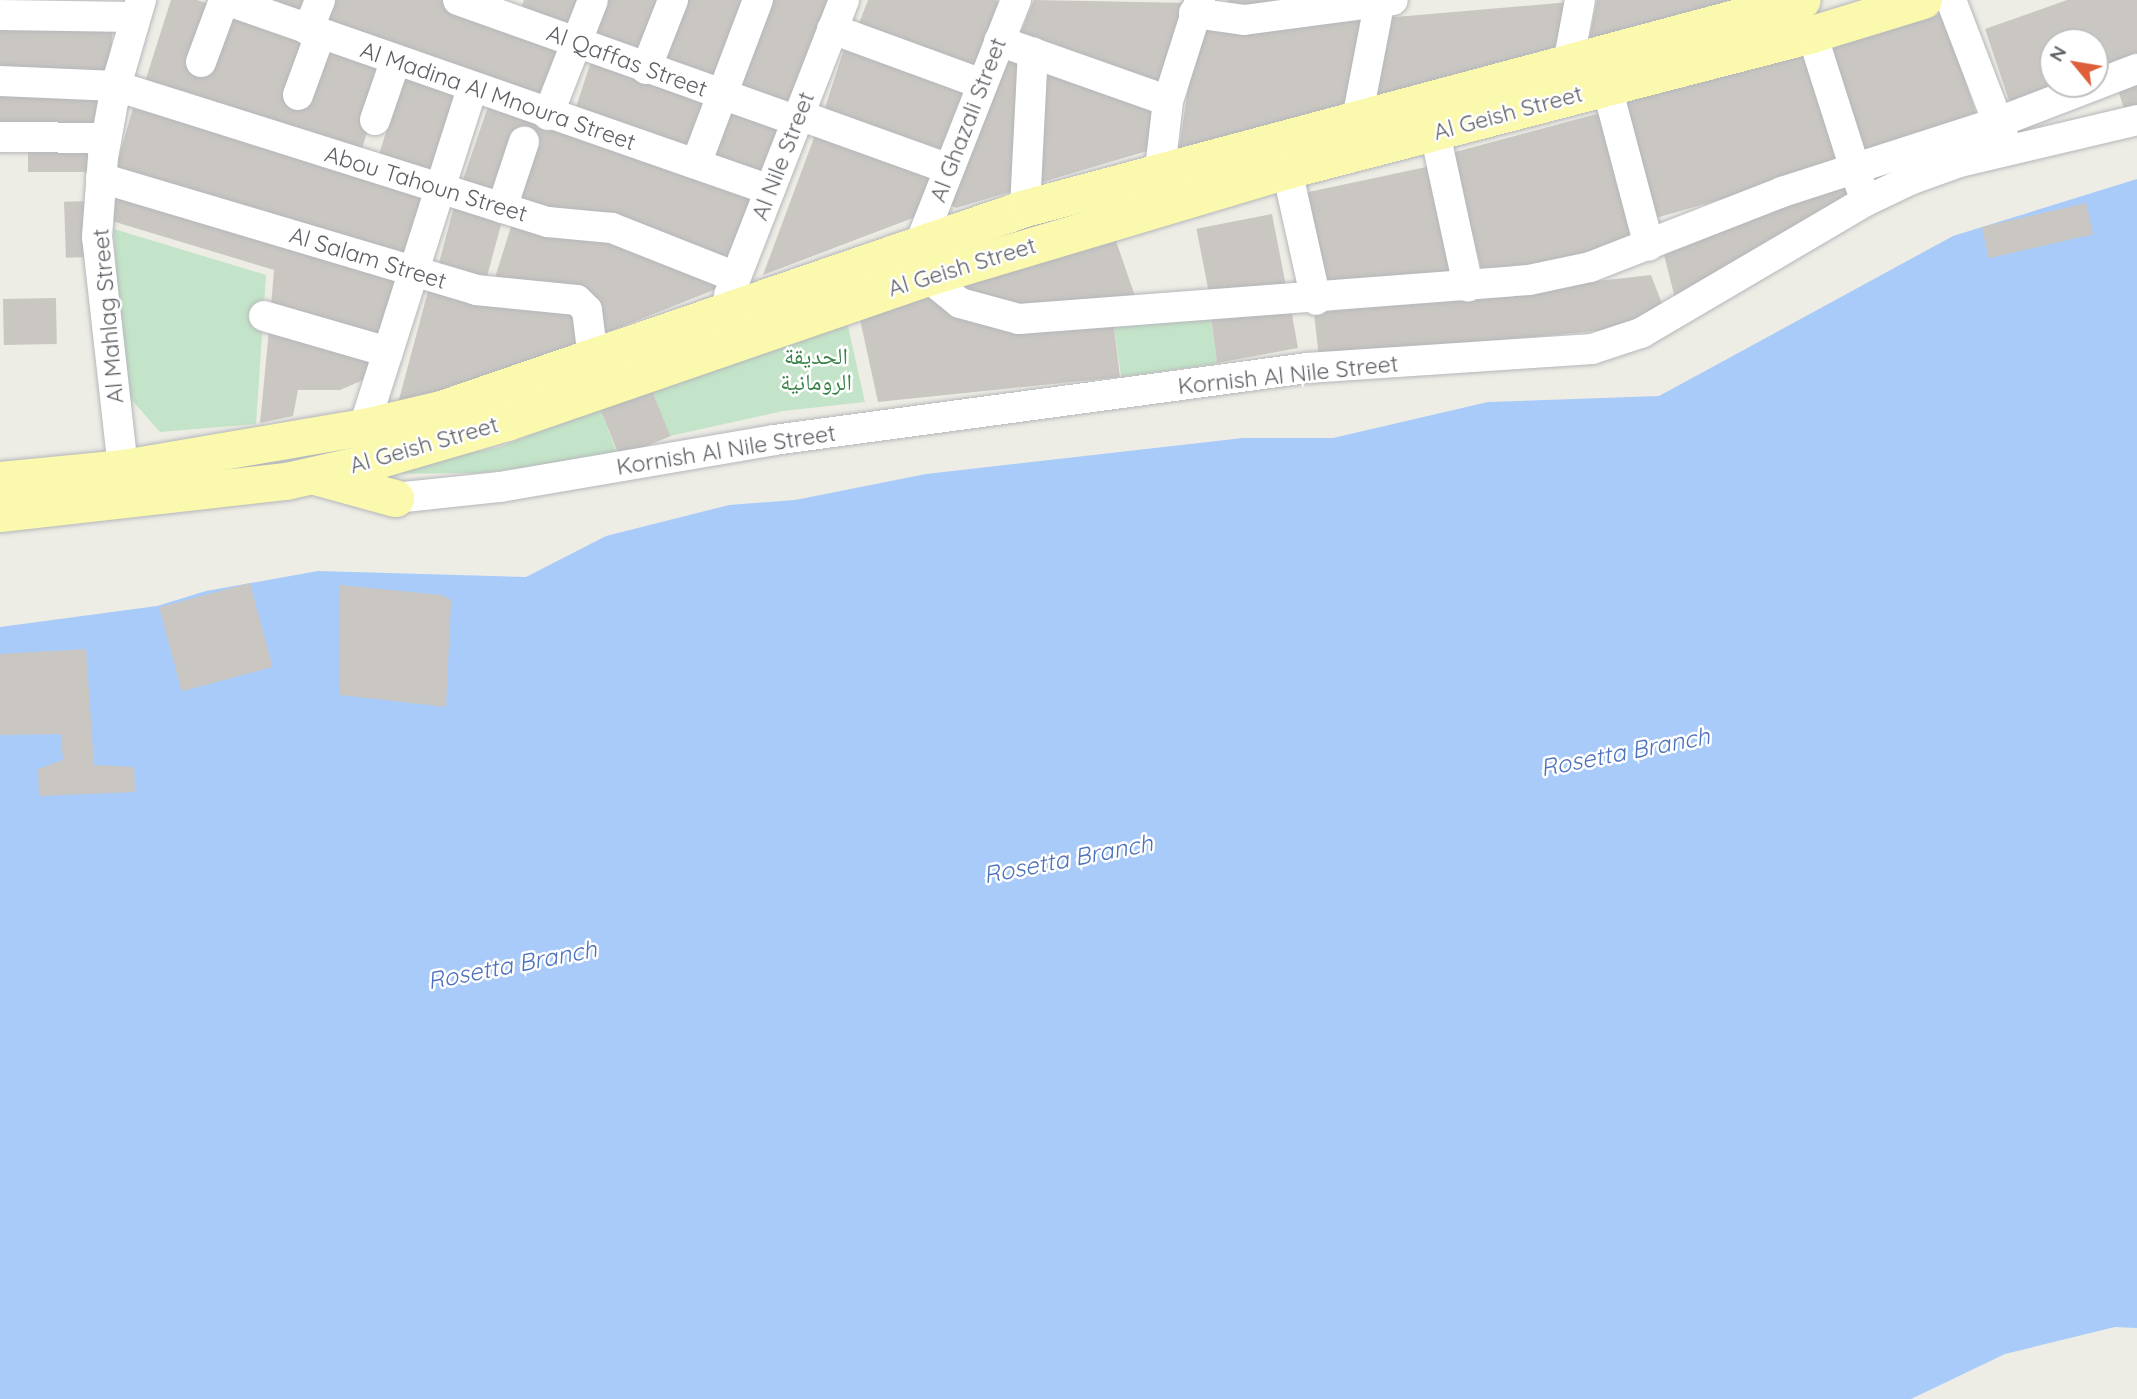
<!DOCTYPE html>
<meta charset="utf-8">
<style>
body{margin:0}
#map{position:relative;width:2137px;height:1399px;overflow:hidden;background:#eeede5;font-family:Quicksand,"Noto Naskh Arabic",sans-serif}
div>[style]{position:absolute}
.green>*{inset:0;background:#c3e4c8;transform-origin:0 0}
.water>*{inset:0;background:#a9cbfa}
.building>*{inset:0;background:#cac7c2;transform-origin:0 0}
.roads{filter:drop-shadow(0 0 2px #b5b6bb) drop-shadow(0 0 2px #b5b6bb)}
.minor>*{height:30px;margin:-15px;padding:0 15px;transform-origin:15px;border-radius:15px;background:#fff}
.major>*{height:37px;margin:-18.5px;padding:0 18.5px;transform-origin:18.5px;border-radius:18.5px;background:#faf9ae}
span{translate:-50% -50%;white-space:nowrap;text-align:center;line-height:1.15;-webkit-text-stroke:5px #fff;paint-order:stroke}
.street-label{font-size:23px;color:#5c5f64}
.park-label{font-size:23px;color:#3b8449}
.water-label{font-size:24px;color:#4d72bc;font-style:italic}
.north{position:absolute;left:2039px;top:28px;width:70px;height:70px;box-sizing:border-box;background:#fff;border:2px solid #bebfc1;border-radius:50%;rotate:300deg;font-size:19px;font-weight:700;line-height:28px;text-align:center;color:#5c5f64}
.north::after{content:'';display:block;margin:auto;width:24px;height:32px;background:#de5f3a;clip-path:polygon(50% 0,100% 100%,50% 72%,0 100%)}
</style>
<div id="map">
<div class="green">
<div style="clip-path:polygon(114px 229px,266px 275px,256px 424px,160px 432px,122px 389px)"></div>
<div style="left:1209px;top:305px;width:59px;height:97px;rotate:82deg"></div>
<div style="clip-path:polygon(846px 317px,865px 402px,783px 411px,670px 436px,651px 388px)"></div>
<div style="clip-path:polygon(600px 408px,618px 456px,480px 473px,363px 474px,500px 447px)"></div>
</div>
<div class="water">
<div style="clip-path:polygon(2137px 179px,2137px 1328px,2115px 1327px,2005px 1354px,1911px 1399px,0 1399px,0 627px,157px 606px,206px 591px,318px 571px,526px 577px,606px 536px,729px 505px,795px 500px,926px 474px,1243px 438px,1333px 438px,1488px 402px,1659px 396px,1953px 236px)"></div>
</div>
<div class="building">
<div style="clip-path:polygon(171px 0,197px 0,389px 63px,359px 158px,143px 88px)"></div>
<div style="clip-path:polygon(246px 0,311px 0,302px 22px)"></div>
<div style="clip-path:polygon(323px 0,449px 0,569px 44px,544px 108px,313px 24px)"></div>
<div style="clip-path:polygon(524px 0,586px 0,572px 35px,519px 15px)"></div>
<div style="clip-path:polygon(605px 0,667px 0,645px 58px,591px 39px)"></div>
<div style="clip-path:polygon(686px 0,752px 0,722px 84px,662px 64px)"></div>
<div style="clip-path:polygon(769px 0,837px 0,797px 112px,736px 91px)"></div>
<div style="clip-path:polygon(868px 0,995px 0,1006px 4px,979px 74px,856px 31px)"></div>
<div style="clip-path:polygon(1034px 0,1192px 3px,1164px 93px,1017px 41px)"></div>
<div style="clip-path:polygon(1228px 0,1324px 0,1223px 8px)"></div>
<div style="clip-path:polygon(1597px 0,1756px 0,1589px 40px)"></div>
<div style="clip-path:polygon(2067px 0,2137px 0,2137px 61px,2095px 77px,2095px 42px,2053px 42px,2053px 84px,2077px 84px,2012px 109px,1985px 29px)"></div>
<div style="clip-path:polygon(1570px 2px,1564px 46px,1371px 98px,1384px 18px)"></div>
<div style="left:1945px;top:13px;width:112px;height:118px;rotate:73deg"></div>
<div style="clip-path:polygon(1366px 20px,1351px 103px,1179px 149px,1197px 29px,1244px 30px)"></div>
<div style="left:0;top:26px;width:112px;height:52px;rotate:1deg"></div>
<div style="left:846px;top:43px;width:134px;height:79px;rotate:18deg"></div>
<div style="left:1810px;top:49px;width:120px;height:193px;rotate:74deg"></div>
<div style="clip-path:polygon(1011px 51px,1025px 56px,1020px 189px,956px 208px,949px 204px)"></div>
<div style="left:593px;top:55px;width:127px;height:65px;rotate:18deg"></div>
<div style="clip-path:polygon(1040px 62px,1161px 106px,1154px 149px,1039px 183px)"></div>
<div style="left:404px;top:73px;width:59px;height:93px;rotate:17deg"></div>
<div style="clip-path:polygon(2137px 80px,2137px 115px,2127px 118px,2117px 87px)"></div>
<div style="left:0;top:94px;width:103px;height:34px;rotate:3deg"></div>
<div style="left:490px;top:101px;width:289px;height:92px;rotate:19deg"></div>
<div style="left:728px;top:104px;width:62px;height:61px;rotate:16deg"></div>
<div style="left:133px;top:108px;width:309px;height:70px;rotate:16deg"></div>
<div style="left:1604px;top:112px;width:132px;height:159px;rotate:75deg"></div>
<div style="clip-path:polygon(818px 127px,941px 175px,926px 213px,763px 275px)"></div>
<div style="left:28px;top:144px;width:60px;height:28px"></div>
<div style="left:1431px;top:166px;width:115px;height:136px;rotate:78deg"></div>
<div style="clip-path:polygon(1848px 179px,1855px 201px,1677px 306px,1662px 247px)"></div>
<div style="clip-path:polygon(114px 190px,403px 277px,385px 343px,271px 306px,274px 270px,112px 221px)"></div>
<div style="left:88px;top:201px;width:56px;height:24px;rotate:88deg"></div>
<div style="left:455px;top:203px;width:50px;height:70px;rotate:15deg"></div>
<div style="left:2086px;top:203px;width:32px;height:107px;rotate:77deg"></div>
<div style="left:1272px;top:214px;width:79px;height:77px;rotate:79deg"></div>
<div style="clip-path:polygon(514px 217px,618px 230px,724px 286px,603px 334px,600px 303px,579px 295px,493px 284px)"></div>
<div style="clip-path:polygon(1115px 238px,1138px 305px,1022px 311px,950px 288px)"></div>
<div style="clip-path:polygon(1651px 275px,1663px 306px,1636px 327px,1319px 358px,1314px 313px)"></div>
<div style="clip-path:polygon(431px 280px,580px 314px,583px 348px,397px 407px)"></div>
<div style="clip-path:polygon(927px 295px,1113px 319px,1120px 377px,878px 402px,859px 315px)"></div>
<div style="left:56px;top:298px;width:46px;height:53px;rotate:89deg"></div>
<div style="clip-path:polygon(1291px 309px,1298px 348px,1217px 363px,1211px 317px)"></div>
<div style="clip-path:polygon(270px 320px,382px 353px,377px 374px,340px 390px,298px 390px,293px 416px,260px 423px)"></div>
<div style="left:651px;top:388px;width:52px;height:55px;rotate:68deg"></div>
<div style="left:250px;top:583px;width:87px;height:94px;rotate:75deg"></div>
<div style="clip-path:polygon(340px 585px,441px 595px,451px 600px,446px 707px,340px 695px)"></div>
<div style="clip-path:polygon(86px 649px,94px 765px,134px 767px,135px 792px,39px 796px,38px 769px,63px 760px,61px 734px,0 735px,0 654px)"></div>
</div>
<div class="roads">
<div class="minor">
<div style="left:226px;top:0;width:576px;rotate:19.25deg"></div>
<div style="left:458px;top:0;width:360px;rotate:19.6deg"></div>
<div style="left:1951px;top:0;width:149px;rotate:69.1deg"></div>
<div style="left:1194px;top:13px;width:50px;rotate:8deg"></div>
<div style="left:1244px;top:20px;width:150px;rotate:-7.6deg"></div>
<div style="left:0;top:15px;width:134px;rotate:0.9deg"></div>
<div style="left:832px;top:29px;width:160px;rotate:20.1deg"></div>
<div style="left:308px;top:30px;width:32px;rotate:-68deg"></div>
<div style="left:1812px;top:34px;width:162px;rotate:72.3deg"></div>
<div style="left:999px;top:41px;width:179px;rotate:19.5deg"></div>
<div style="left:201px;top:62px;width:66px;rotate:-69.6deg"></div>
<div style="left:1568px;top:64px;width:65px;rotate:-79.4deg"></div>
<div style="left:646px;top:69px;width:74px;rotate:-68.6deg"></div>
<div style="left:0;top:81px;width:116px;rotate:2.5deg"></div>
<div style="left:116px;top:86px;width:453px;rotate:17.5deg"></div>
<div style="left:548px;top:222px;width:64px;rotate:5.4deg"></div>
<div style="left:612px;top:228px;width:133px;rotate:21.6deg"></div>
<div style="left:1607px;top:87px;width:164px;rotate:75.2deg"></div>
<div style="left:298px;top:95px;width:64px;rotate:-69.9deg"></div>
<div style="left:548px;top:115px;width:123px;rotate:-68.6deg"></div>
<div style="left:799px;top:115px;width:159px;rotate:19.8deg"></div>
<div style="left:1357px;top:119px;width:121px;rotate:-79.1deg"></div>
<div style="left:375px;top:120px;width:61px;rotate:-71deg"></div>
<div style="left:1435px;top:133px;width:157px;rotate:77.8deg"></div>
<div style="left:0;top:137px;width:106px;rotate:0.5deg"></div>
<div style="left:696px;top:164px;width:175px;rotate:-69.3deg"></div>
<div style="left:1160px;top:169px;width:68px;rotate:-83.3deg"></div>
<div style="left:1168px;top:101px;width:106px;rotate:-72.4deg"></div>
<div style="left:1287px;top:170px;width:133px;rotate:77.4deg"></div>
<div style="left:101px;top:178px;width:391px;rotate:16.6deg"></div>
<div style="left:476px;top:290px;width:101px;rotate:5.7deg"></div>
<div style="left:577px;top:300px;width:14px;rotate:45deg"></div>
<div style="left:587px;top:310px;width:49px;rotate:83deg"></div>
<div style="left:502px;top:208px;width:70px;rotate:-71.6deg"></div>
<div style="left:1025px;top:208px;width:156px;rotate:-87.1deg"></div>
<div style="left:921px;top:241px;width:259px;rotate:-68.5deg"></div>
<div style="left:928px;top:277px;width:41px;rotate:39.1deg"></div>
<div style="left:960px;top:303px;width:61px;rotate:15.2deg"></div>
<div style="left:1019px;top:319px;width:511px;rotate:-4.37deg"></div>
<div style="left:1529px;top:280px;width:62px;rotate:-12deg"></div>
<div style="left:1590px;top:267px;width:206px;rotate:-21.3deg"></div>
<div style="left:1782px;top:192px;width:225px;rotate:-17.9deg"></div>
<div style="left:1996px;top:123px;width:151px;rotate:-21deg"></div>
<div style="left:729px;top:295px;width:317px;rotate:-68.7deg"></div>
<div style="left:264px;top:316px;width:129px;rotate:16.2deg"></div>
<div style="left:364px;top:427px;width:355px;rotate:-72.3deg"></div>
<div style="left:123px;top:468px;width:232px;rotate:-96.4deg"></div>
<div style="left:97px;top:237px;width:80px;rotate:-85.7deg"></div>
<div style="left:103px;top:157px;width:72px;rotate:-79.6deg"></div>
<div style="left:116px;top:86px;width:90px;rotate:-73.8deg"></div>
<div style="left:395px;top:498px;width:106px;rotate:-6deg"></div>
<div style="left:500px;top:487px;width:278px;rotate:-9.7deg"></div>
<div style="left:774px;top:440px;width:538px;rotate:-7.69deg"></div>
<div style="left:1307px;top:368px;width:286px;rotate:-3.8deg"></div>
<div style="left:1592px;top:349px;width:52px;rotate:-18.1deg"></div>
<div style="left:1641px;top:333px;width:261px;rotate:-30.4deg"></div>
<div style="left:1866px;top:201px;width:51px;rotate:-25.6deg"></div>
<div style="left:1912px;top:179px;width:51px;rotate:-19.5deg"></div>
<div style="left:1960px;top:162px;width:182px;rotate:-13.3deg"></div>
</div>
<div class="major">
<div style="left:318px;top:477px;width:80px;rotate:15.3deg"></div>
<div style="left:0;top:480px;width:124px;rotate:-5.6deg"></div>
<div style="left:123px;top:468px;width:244px;rotate:-9.7deg"></div>
<div style="left:364px;top:427px;width:79px;rotate:-13.2deg"></div>
<div style="left:441px;top:409px;width:618px;rotate:-18.99deg"></div>
<div style="left:1025px;top:208px;width:804px;rotate:-14.99deg"></div>
<div style="left:0;top:513px;width:288px;rotate:-6.4deg"></div>
<div style="left:286px;top:481px;width:82px;rotate:-12.7deg"></div>
<div style="left:366px;top:463px;width:147px;rotate:-16.2deg"></div>
<div style="left:507px;top:422px;width:445px;rotate:-19deg"></div>
<div style="left:928px;top:277px;width:375px;rotate:-16.6deg"></div>
<div style="left:1287px;top:170px;width:542px;rotate:-14.52deg"></div>
<div style="left:1812px;top:34px;width:116px;rotate:-17deg"></div>
</div>
</div>
<div class="street-label">
<span style="left:627px;top:61px;rotate:20deg">Al Qaffas Street</span>
<span style="left:498px;top:96px;rotate:19deg">Al Madina Al Mnoura Street</span>
<span style="left:1508px;top:113px;rotate:-15deg">Al Geish Street</span>
<span style="left:968px;top:120px;rotate:-69deg">Al Ghazali Street</span>
<span style="left:783px;top:156px;rotate:-69deg">Al Nile Street</span>
<span style="left:426px;top:184px;rotate:17deg">Abou Tahoun Street</span>
<span style="left:368px;top:258px;rotate:17deg">Al Salam Street</span>
<span style="left:962px;top:267px;rotate:-17deg">Al Geish Street</span>
<span style="left:108px;top:316px;rotate:-95deg">Al Mahlag Street</span>
<span style="left:1288px;top:375px;rotate:-6deg">Kornish Al Nile Street</span>
<span style="left:424px;top:445px;rotate:-16deg">Al Geish Street</span>
<span style="left:726px;top:450px;rotate:-9deg">Kornish Al Nile Street</span>
</div>
<div class="park-label">
<span style="left:816px;top:369px">الحديقة<br>الرومانية</span>
</div>
<div class="water-label">
<span style="left:1625px;top:752px;rotate:-11deg">Rosetta Branch</span>
<span style="left:1068px;top:859px;rotate:-11deg">Rosetta Branch</span>
<span style="left:512px;top:965px;rotate:-11deg">Rosetta Branch</span>
</div>
<div class="north">N</div>
</div>
